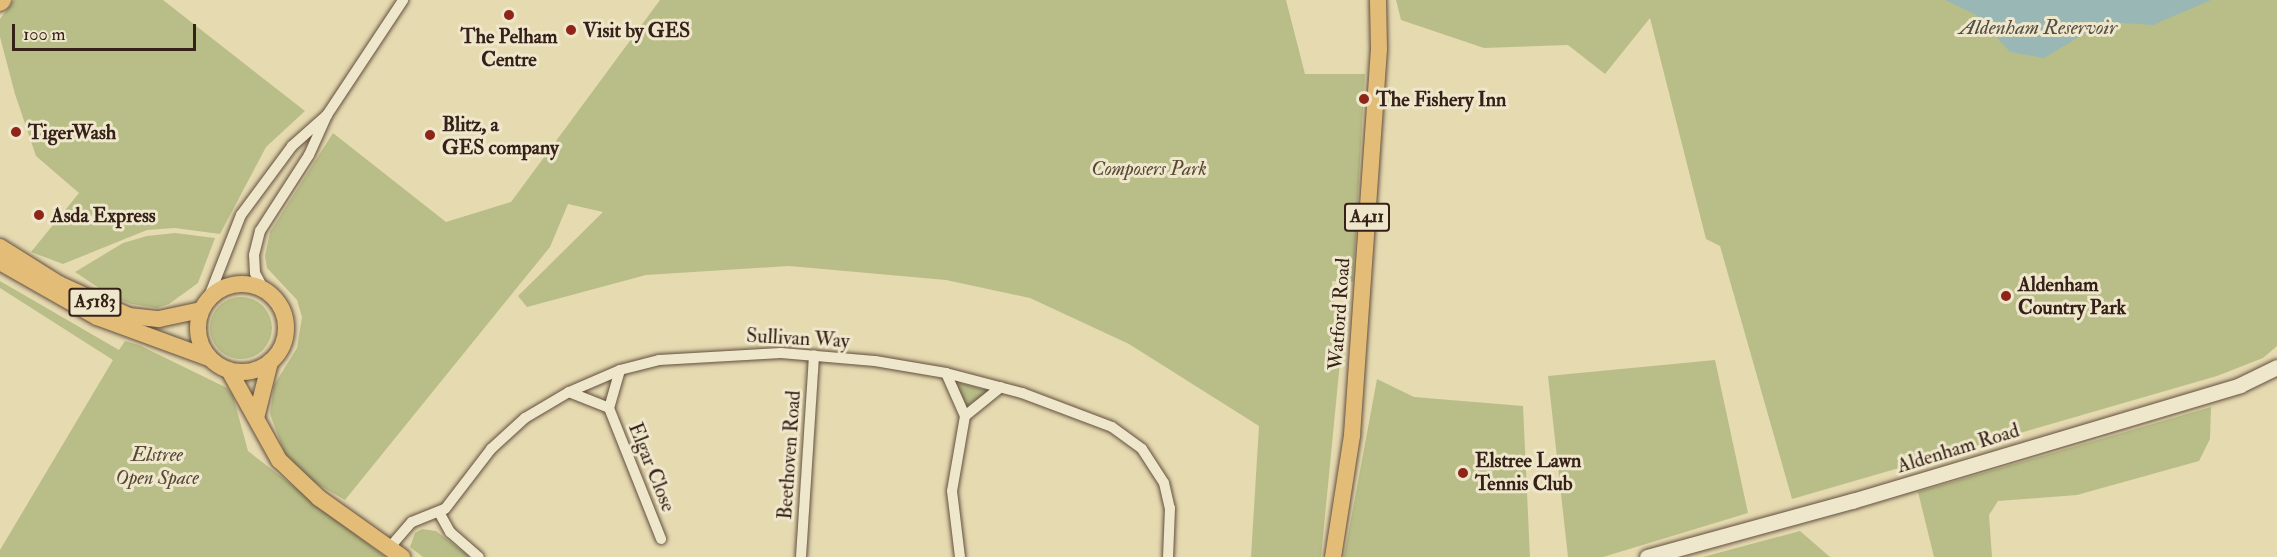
<!DOCTYPE html>
<style>
body{margin:0}
#map{position:relative;width:2277px;height:557px;overflow:hidden;background:#e6dab1;font-family:"IM FELL Double Pica",serif}
div>[style]{position:absolute}
.green>*{inset:0;background:#b9be88}
.round{border-radius:50%}
.water>*{inset:0;background:#99b8b5}
.roads{filter:drop-shadow(0 0 2px #624f3e) drop-shadow(0 0 2px #624f3e)}
.street>*{height:10px;margin:-5px;padding:0 5px;transform-origin:5px;border-radius:5px;background:#efe7cc}
.secondary>*{height:15px;margin:-7.5px;padding:0 7.5px;transform-origin:7.5px;border-radius:7.5px;background:#efe7cc}
.primary>*{height:16px;margin:-8px;padding:0 8px;transform-origin:8px;border-radius:8px;background:#e3bd78}
.primary>.ring{margin:-8px;padding:0;box-sizing:content-box;background:none;border:16px solid #e3bd78;border-radius:50%}
.highway>*{height:18px;margin:-9px;padding:0 9px;transform-origin:9px;border-radius:9px;background:#e3bd78}
.dots>*{width:16px;height:16px;translate:-50% -50%;box-sizing:border-box;border:3px solid #efe7cc;border-radius:50%}
span{translate:-50% -50%;white-space:nowrap;text-align:center;line-height:1.15;-webkit-text-stroke:6px #efe7cc;paint-order:stroke}
.shield-label span{padding:2px 4px;background:#efe7cc;border:2px solid;border-radius:4px;-webkit-text-stroke-width:0}
.shield-label{font-size:18px;color:#362118;font-weight:700}
.poi-label{font-size:20px;color:#362118;font-weight:700}
.left{translate:0 -50%;text-align:left}
.park-label{font-size:20px;color:#574834;font-style:italic}
.street-label{font-size:20px;color:#362118}
.water-label{font-size:21px;color:#544e47;font-style:italic}
.scale{position:absolute;left:12px;top:24px;width:184px;height:27px;box-sizing:border-box;border:3px solid #362118;border-top:0;padding-left:8px;font-size:18px;line-height:21px;white-space:nowrap;color:#362118;-webkit-text-stroke:4px #efe7cc;paint-order:stroke}
</style>
<div id="map">
<div class="green">
<div style="clip-path:polygon(14px 0,163px 0,305px 111px,266px 147px,220px 234px,175px 228px,147px 230px,63px 264px,31px 252px,79px 193px,36px 156px,15px 94px,0 37px,0 19px)"></div>
<div style="clip-path:polygon(660px 0,1286px 0,1305px 74px,1365px 74px,1353px 282px,1332px 281px,1340px 362px,1321px 557px,1251px 557px,1259px 426px,1129px 344px,1030px 298px,946px 280px,789px 266px,646px 275px,527px 307px,518px 296px,603px 212px,568px 204px,550px 247px,345px 500px,314px 482px,285px 454px,270px 414px,274px 385px,297px 348px,302px 317px,297px 300px,267px 268px,265px 256px,270px 232px,333px 133px,446px 222px,511px 202px)"></div>
<div style="clip-path:polygon(1396px 0,2277px 0,2277px 346px,2263px 358px,2217px 376px,1792px 499px,1720px 246px,1706px 239px,1650px 18px,1605px 74px,1568px 45px,1484px 48px,1401px 20px)"></div>
<div style="clip-path:polygon(175px 233px,215px 238px,198px 283px,169px 304px,157px 308px,132px 304px,114px 298px,75px 272px,123px 243px,147px 236px)"></div>
<div style="clip-path:polygon(0 281px,119px 350px,125px 341px,139px 345px,227px 388px,233px 396px,248px 451px,385px 557px,0 557px,0 550px,113px 360px,0 288px)"></div>
<div class="round" style="left:210px;top:297px;width:62px;height:62px"></div>
<div style="clip-path:polygon(1715px 360px,1748px 513px,1603px 557px,1568px 557px,1548px 376px)"></div>
<div style="clip-path:polygon(1377px 379px,1414px 397px,1523px 406px,1530px 557px,1344px 557px)"></div>
<div style="clip-path:polygon(960px 383px,986px 390px,987px 393px,967px 406px,957px 388px)"></div>
<div style="clip-path:polygon(2211px 407px,2210px 439px,2199px 461px,2077px 495px,1998px 501px,1989px 515px,1992px 557px,1934px 557px,1918px 492px)"></div>
<div style="clip-path:polygon(422px 529px,436px 531px,470px 557px,423px 557px,410px 547px,415px 533px)"></div>
<div style="clip-path:polygon(1800px 531px,1830px 557px,1703px 557px)"></div>
</div>
<div class="water">
<div style="clip-path:polygon(1945px 0,2211px 0,2153px 25px,2104px 22px,2044px 58px,2010px 52px,1976px 15px)"></div>
</div>
<div class="roads">
<div class="street">
<div style="left:263px;top:288px;width:17px;rotate:-118deg"></div>
<div style="left:255px;top:273px;width:18px;rotate:-93deg"></div>
<div style="left:254px;top:255px;width:25px;rotate:-76deg"></div>
<div style="left:260px;top:231px;width:90px;rotate:-57.2deg"></div>
<div style="left:309px;top:155px;width:44px;rotate:-65.8deg"></div>
<div style="left:327px;top:115px;width:138px;rotate:-56.5deg"></div>
<div style="left:208px;top:299px;width:90px;rotate:-68.6deg"></div>
<div style="left:241px;top:215px;width:86px;rotate:-53.5deg"></div>
<div style="left:292px;top:146px;width:47px;rotate:-41.5deg"></div>
<div style="left:620px;top:370px;width:40px;rotate:106deg"></div>
<div style="left:609px;top:408px;width:141px;rotate:68.3deg"></div>
<div style="left:946px;top:373px;width:47px;rotate:66.2deg"></div>
<div style="left:965px;top:416px;width:76px;rotate:99.8deg"></div>
<div style="left:952px;top:491px;width:66px;rotate:83.1deg"></div>
<div style="left:569px;top:392px;width:43px;rotate:21.8deg"></div>
<div style="left:965px;top:416px;width:46px;rotate:-38.9deg"></div>
<div style="left:440px;top:514px;width:21px;rotate:61deg"></div>
<div style="left:450px;top:532px;width:38px;rotate:41deg"></div>
<div style="left:390px;top:547px;width:33px;rotate:-49deg"></div>
<div style="left:412px;top:522px;width:35px;rotate:-22deg"></div>
<div style="left:445px;top:509px;width:76px;rotate:-52.5deg"></div>
<div style="left:491px;top:449px;width:46px;rotate:-42.4deg"></div>
<div style="left:525px;top:418px;width:51px;rotate:-30.6deg"></div>
<div style="left:569px;top:392px;width:56px;rotate:-23.3deg"></div>
<div style="left:620px;top:370px;width:40px;rotate:-14.4deg"></div>
<div style="left:659px;top:360px;width:122px;rotate:-3.3deg"></div>
<div style="left:781px;top:353px;width:94px;rotate:4.9deg"></div>
<div style="left:875px;top:361px;width:72px;rotate:9.6deg"></div>
<div style="left:946px;top:373px;width:79px;rotate:14.7deg"></div>
<div style="left:1022px;top:393px;width:96px;rotate:20.7deg"></div>
<div style="left:1112px;top:427px;width:37px;rotate:36deg"></div>
<div style="left:1142px;top:449px;width:40px;rotate:57.1deg"></div>
<div style="left:1164px;top:483px;width:26px;rotate:77deg"></div>
<div style="left:1170px;top:508px;width:49px;rotate:92.3deg"></div>
<div style="left:801px;top:557px;width:202px;rotate:-86.3deg"></div>
</div>
<div class="secondary">
<div style="left:1647px;top:557px;width:213px;rotate:-15.3deg"></div>
<div style="left:1852px;top:501px;width:405px;rotate:-16.6deg"></div>
<div style="left:2240px;top:385px;width:41px;rotate:-25.9deg"></div>
</div>
<div class="primary">
<div style="left:0;top:247px;width:70px;rotate:32.1deg"></div>
<div style="left:59px;top:284px;width:77px;rotate:24.6deg"></div>
<div style="left:129px;top:316px;width:30px;rotate:6deg"></div>
<div style="left:159px;top:319px;width:43px;rotate:-12.1deg"></div>
<div style="left:0;top:262px;width:112px;rotate:29.6deg"></div>
<div style="left:97px;top:317px;width:119px;rotate:20.1deg"></div>
<div class="ring" style="left:198px;top:284px;width:72px;height:72px"></div>
<div style="left:230px;top:372px;width:101px;rotate:60.9deg"></div>
<div style="left:279px;top:460px;width:55px;rotate:43.5deg"></div>
<div style="left:319px;top:498px;width:102px;rotate:35.4deg"></div>
<div style="left:256px;top:418px;width:58px;rotate:-76deg"></div>
<div style="left:1333px;top:557px;width:123px;rotate:-81.1deg"></div>
<div style="left:1352px;top:435px;width:387px;rotate:-86deg"></div>
<div style="left:1379px;top:49px;width:49px;rotate:-91.2deg"></div>
</div>
<div class="highway">
<div style="left:0;top:2px;width:3px;rotate:-45deg"></div>
</div>
</div>
<div class="dots">
<div style="left:509px;top:15px;background:#8f2418"></div>
<div style="left:571px;top:30px;background:#8f2418"></div>
<div style="left:1364px;top:99px;background:#8f2418"></div>
<div style="left:16px;top:132px;background:#8f2418"></div>
<div style="left:430px;top:135px;background:#8f2418"></div>
<div style="left:39px;top:215px;background:#8f2418"></div>
<div style="left:2006px;top:296px;background:#8f2418"></div>
<div style="left:1463px;top:473px;background:#8f2418"></div>
</div>
<div class="shield-label">
<span style="left:1367px;top:217px">A411</span>
<span style="left:95px;top:302px">A5183</span>
</div>
<div class="poi-label">
<span class="left" style="left:583px;top:30px">Visit by GES</span>
<span style="left:509px;top:48px">The Pelham<br>Centre</span>
<span class="left" style="left:1376px;top:99px">The Fishery Inn</span>
<span class="left" style="left:442px;top:136px">Blitz, a<br>GES company</span>
<span class="left" style="left:28px;top:132px">TigerWash</span>
<span class="left" style="left:51px;top:215px">Asda Express</span>
<span class="left" style="left:2018px;top:296px">Aldenham<br>Country Park</span>
<span class="left" style="left:1475px;top:472px">Elstree Lawn<br>Tennis Club</span>
</div>
<div class="park-label">
<span style="left:1149px;top:168px">Composers Park</span>
<span style="left:157px;top:466px">Elstree<br>Open Space</span>
</div>
<div class="street-label">
<span style="left:1339px;top:314px;rotate:-86deg">Watford Road</span>
<span style="left:798px;top:338px;rotate:3deg">Sullivan Way</span>
<span style="left:1958px;top:448px;rotate:-17deg">Aldenham Road</span>
<span style="left:789px;top:455px;rotate:-86deg">Beethoven Road</span>
<span style="left:652px;top:467px;rotate:68deg">Elgar Close</span>
</div>
<div class="water-label">
<span style="left:2038px;top:28px">Aldenham Reservoir</span>
</div>
<div class="scale">100 m</div>
</div>
